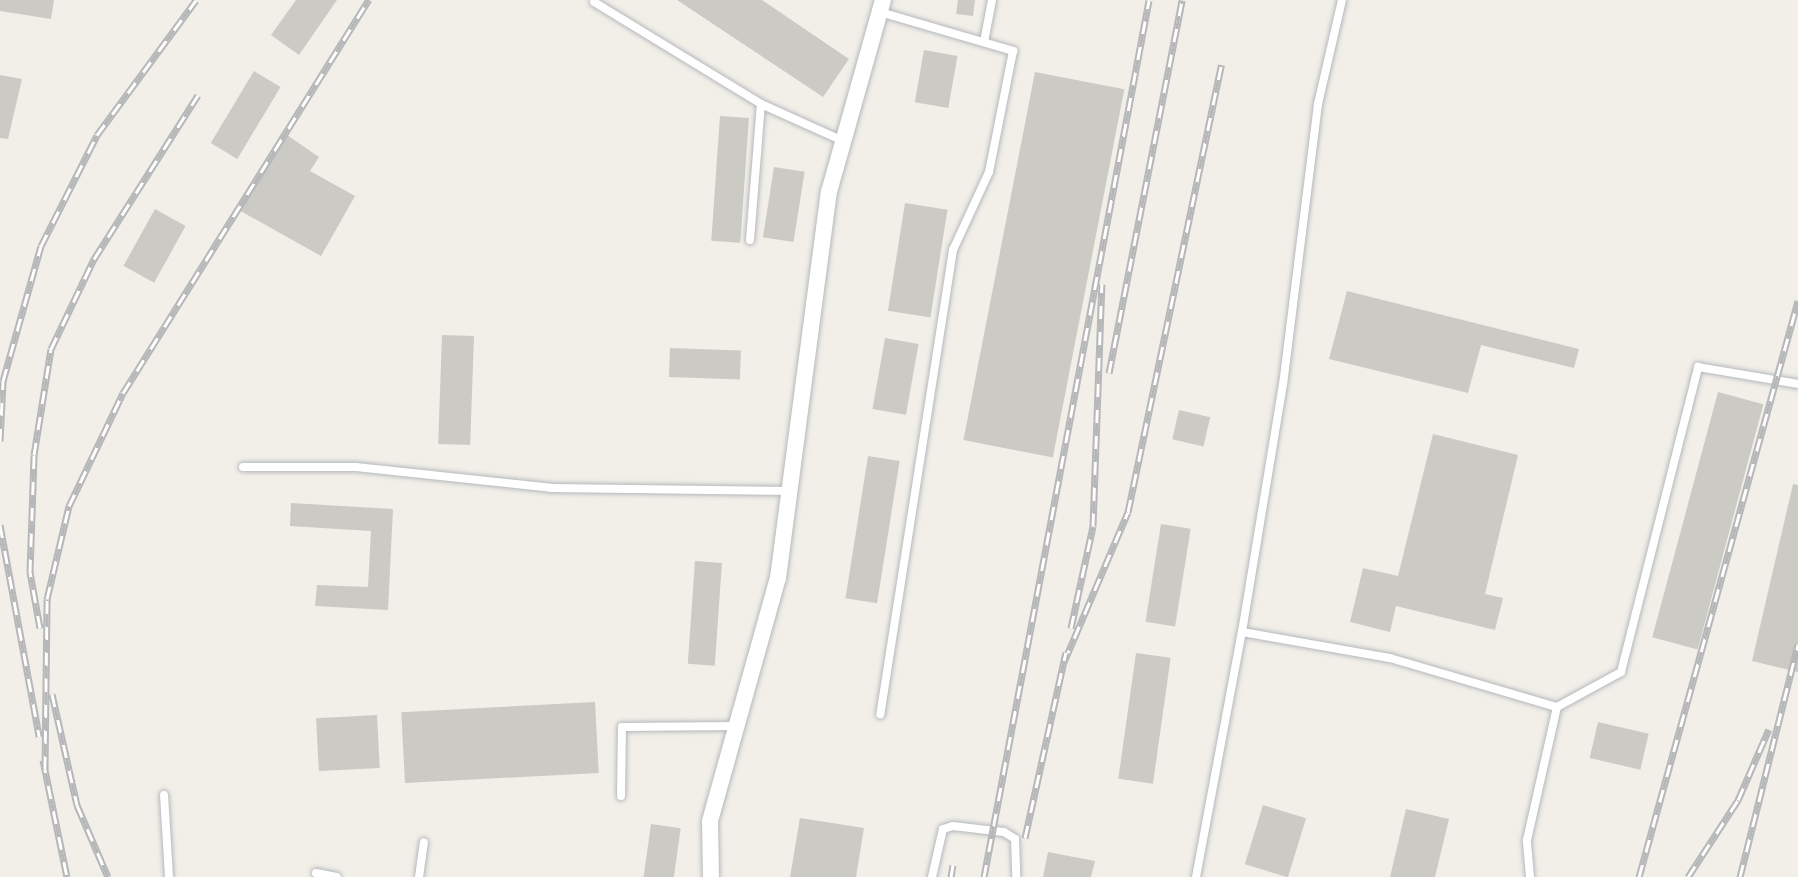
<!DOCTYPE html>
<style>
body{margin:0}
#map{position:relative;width:1798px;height:877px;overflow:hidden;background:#f1efe8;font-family:"Fira Sans",sans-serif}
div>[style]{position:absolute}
.building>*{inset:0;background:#cccac5;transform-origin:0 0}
.roads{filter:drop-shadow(0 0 2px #b5b8bc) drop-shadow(0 0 2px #b5b8bc)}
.service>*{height:8px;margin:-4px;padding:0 4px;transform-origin:4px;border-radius:4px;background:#fff}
.minor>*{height:16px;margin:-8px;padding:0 8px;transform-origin:8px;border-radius:8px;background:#fff}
.rail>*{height:7px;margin-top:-3.5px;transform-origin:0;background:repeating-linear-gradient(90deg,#fff 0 13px,#b6b7b8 0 26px);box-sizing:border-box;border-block:2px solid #b6b7b8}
span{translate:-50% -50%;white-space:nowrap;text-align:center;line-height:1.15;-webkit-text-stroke:5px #fff;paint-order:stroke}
</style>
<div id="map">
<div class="building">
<div style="clip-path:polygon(0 0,54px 0,51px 19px,0 11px)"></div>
<div style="clip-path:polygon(296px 0,337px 0,299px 55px,271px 35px)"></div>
<div style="clip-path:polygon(677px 0,762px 0,849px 59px,823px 97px)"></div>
<div style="clip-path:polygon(958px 0,975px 0,973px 16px,956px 14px)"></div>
<div style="left:924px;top:50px;width:34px;height:53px;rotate:10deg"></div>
<div style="left:254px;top:71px;width:31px;height:84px;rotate:31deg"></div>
<div style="left:1035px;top:72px;width:91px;height:375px;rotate:11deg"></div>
<div style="clip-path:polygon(0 75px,22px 79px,8px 139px,0 138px)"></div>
<div style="left:720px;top:116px;width:29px;height:125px;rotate:4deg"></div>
<div style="clip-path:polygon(287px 135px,319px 157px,310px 171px,355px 196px,321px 256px,237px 209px)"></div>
<div style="left:774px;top:167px;width:31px;height:71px;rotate:9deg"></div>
<div style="left:905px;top:203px;width:43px;height:109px;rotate:9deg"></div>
<div style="left:155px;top:209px;width:35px;height:65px;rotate:29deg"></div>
<div style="clip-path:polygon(1347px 291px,1579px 349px,1574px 368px,1481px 345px,1468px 393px,1329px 359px)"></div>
<div style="left:442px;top:335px;width:32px;height:109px;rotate:2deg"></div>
<div style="left:885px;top:338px;width:34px;height:72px;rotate:10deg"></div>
<div style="left:670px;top:348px;width:71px;height:29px;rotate:2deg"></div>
<div style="left:1718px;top:392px;width:47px;height:254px;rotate:15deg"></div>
<div style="left:1179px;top:410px;width:32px;height:30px;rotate:13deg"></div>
<div style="clip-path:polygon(1433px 434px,1518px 455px,1485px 594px,1503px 598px,1495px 630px,1396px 606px,1390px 632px,1350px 622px,1363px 568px,1398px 576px)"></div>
<div style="left:868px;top:456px;width:32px;height:144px;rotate:9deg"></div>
<div style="clip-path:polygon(1793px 484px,1798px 485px,1798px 672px,1752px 661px)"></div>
<div style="clip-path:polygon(291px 503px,393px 509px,388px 610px,315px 606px,317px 585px,368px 587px,371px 531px,290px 526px)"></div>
<div style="left:1161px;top:524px;width:30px;height:99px;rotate:9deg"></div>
<div style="left:695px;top:561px;width:27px;height:103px;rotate:4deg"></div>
<div style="left:1136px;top:653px;width:35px;height:127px;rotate:8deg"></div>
<div style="left:595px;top:702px;width:71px;height:194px;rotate:87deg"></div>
<div style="left:377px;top:715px;width:53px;height:61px;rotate:87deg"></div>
<div style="left:1598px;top:722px;width:52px;height:37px;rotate:13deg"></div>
<div style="left:1263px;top:805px;width:45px;height:62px;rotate:17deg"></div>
<div style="clip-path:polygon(1406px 809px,1449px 819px,1435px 877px,1390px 877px)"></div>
<div style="clip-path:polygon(800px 818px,864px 828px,856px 877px,790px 877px)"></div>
<div style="left:651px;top:824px;width:30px;height:54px;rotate:8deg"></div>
<div style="clip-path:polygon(1048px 852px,1095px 861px,1091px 877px,1043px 877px)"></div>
</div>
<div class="roads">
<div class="service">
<div style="left:1342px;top:0;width:107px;rotate:103deg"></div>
<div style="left:1318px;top:104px;width:282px;rotate:97.1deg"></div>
<div style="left:1283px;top:384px;width:251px;rotate:99.4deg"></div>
<div style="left:1242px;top:632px;width:150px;rotate:10deg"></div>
<div style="left:1390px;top:658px;width:174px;rotate:16.4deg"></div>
<div style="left:1557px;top:707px;width:73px;rotate:-28.7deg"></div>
<div style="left:1621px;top:672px;width:315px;rotate:-75.8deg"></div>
<div style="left:1698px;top:367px;width:101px;rotate:9.6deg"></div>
<div style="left:594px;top:2px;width:196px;rotate:31.4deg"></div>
<div style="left:761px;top:104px;width:88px;rotate:24.2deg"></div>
<div style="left:880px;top:12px;width:139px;rotate:16.3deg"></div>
<div style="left:1013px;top:51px;width:123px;rotate:101.2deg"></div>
<div style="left:989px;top:172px;width:86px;rotate:114.8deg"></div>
<div style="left:953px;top:250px;width:470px;rotate:98.9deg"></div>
<div style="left:984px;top:42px;width:43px;rotate:-79.2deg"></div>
<div style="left:750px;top:240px;width:136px;rotate:-85.4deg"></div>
<div style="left:243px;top:467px;width:113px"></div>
<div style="left:356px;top:467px;width:196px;rotate:6.1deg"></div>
<div style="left:551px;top:488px;width:238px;rotate:0.7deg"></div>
<div style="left:164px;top:795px;width:82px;rotate:86.5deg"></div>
<div style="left:621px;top:796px;width:69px;rotate:-89.2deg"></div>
<div style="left:622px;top:727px;width:114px;rotate:-0.5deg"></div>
<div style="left:316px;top:873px;width:21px;rotate:11deg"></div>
<div style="left:419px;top:877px;width:35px;rotate:-82deg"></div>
<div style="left:932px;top:877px;width:49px;rotate:-77.1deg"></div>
<div style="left:943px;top:829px;width:10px;rotate:-17deg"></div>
<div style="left:953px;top:826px;width:51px;rotate:6.7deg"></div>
<div style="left:1004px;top:832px;width:13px;rotate:32deg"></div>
<div style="left:1015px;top:839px;width:38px;rotate:88deg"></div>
<div style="left:1196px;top:877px;width:249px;rotate:-79.4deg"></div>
<div style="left:1530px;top:877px;width:37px;rotate:-95deg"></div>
<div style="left:1527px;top:840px;width:136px;rotate:-77.3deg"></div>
</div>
<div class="minor">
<div style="left:711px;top:877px;width:56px;rotate:-91deg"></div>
<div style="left:710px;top:821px;width:252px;rotate:-74.4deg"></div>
<div style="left:778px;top:578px;width:389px;rotate:-82.5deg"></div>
<div style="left:829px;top:192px;width:199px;rotate:-74.3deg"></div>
</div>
</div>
<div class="rail">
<div style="left:1109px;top:373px;width:380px;rotate:-78.9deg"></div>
<div style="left:0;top:441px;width:60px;rotate:-87.1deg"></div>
<div style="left:3px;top:381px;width:140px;rotate:-74.3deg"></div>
<div style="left:41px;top:246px;width:124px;rotate:-63.2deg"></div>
<div style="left:97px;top:135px;width:167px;rotate:-53.7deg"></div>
<div style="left:0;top:525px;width:215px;rotate:79.5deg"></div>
<div style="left:40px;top:628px;width:57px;rotate:-100.1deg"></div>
<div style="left:30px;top:572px;width:117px;rotate:-88deg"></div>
<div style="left:34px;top:455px;width:107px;rotate:-80.9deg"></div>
<div style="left:51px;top:349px;width:100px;rotate:-64.5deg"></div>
<div style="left:94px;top:259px;width:194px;rotate:-57.6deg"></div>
<div style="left:1071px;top:628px;width:104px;rotate:-77.8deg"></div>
<div style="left:1093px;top:526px;width:242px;rotate:-87.9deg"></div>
<div style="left:1064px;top:662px;width:163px;rotate:-66.9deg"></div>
<div style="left:1128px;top:512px;width:457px;rotate:-78.2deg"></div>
<div style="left:52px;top:694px;width:114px;rotate:77.3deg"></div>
<div style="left:77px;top:805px;width:78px;rotate:66.7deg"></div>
<div style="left:43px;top:760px;width:119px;rotate:78.4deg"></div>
<div style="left:45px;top:769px;width:170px;rotate:-89.3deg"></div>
<div style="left:47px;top:599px;width:96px;rotate:-76.7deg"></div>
<div style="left:69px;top:506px;width:125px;rotate:-64.5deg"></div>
<div style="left:123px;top:393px;width:464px;rotate:-58deg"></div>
<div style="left:1025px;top:838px;width:190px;rotate:-77.6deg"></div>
<div style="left:951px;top:877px;width:12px;rotate:-81deg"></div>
<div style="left:984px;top:877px;width:892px;rotate:-79.34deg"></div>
<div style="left:1639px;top:877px;width:598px;rotate:-74.57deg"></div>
<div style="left:1688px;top:877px;width:92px;rotate:-57deg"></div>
<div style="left:1738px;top:800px;width:77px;rotate:-66.4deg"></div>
<div style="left:1740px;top:877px;width:240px;rotate:-76deg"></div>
</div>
</div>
